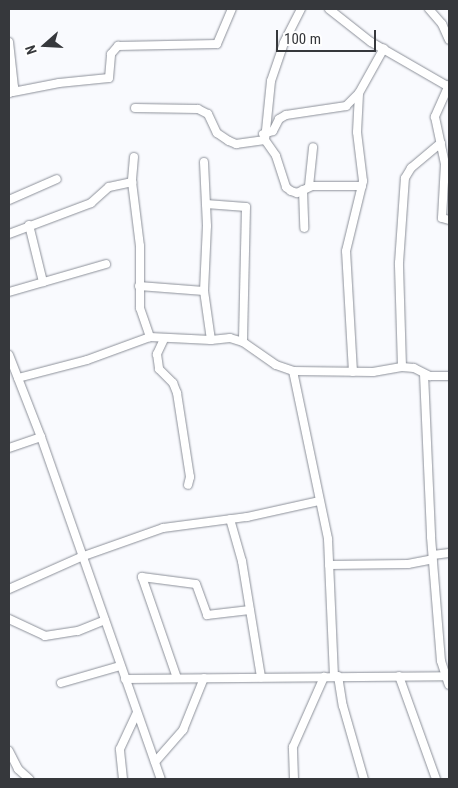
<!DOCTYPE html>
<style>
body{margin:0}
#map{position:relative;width:458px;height:788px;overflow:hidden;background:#f9fafe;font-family:"Roboto Condensed",sans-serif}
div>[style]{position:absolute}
.roads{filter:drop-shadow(0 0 1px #8c9099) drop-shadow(0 0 1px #8c9099)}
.minor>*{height:8px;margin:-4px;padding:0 4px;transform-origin:4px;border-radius:4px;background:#fff}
span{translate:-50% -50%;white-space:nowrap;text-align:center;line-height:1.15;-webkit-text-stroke:4px #fff;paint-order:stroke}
.frame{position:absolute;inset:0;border:10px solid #36383c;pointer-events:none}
.north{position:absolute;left:20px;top:20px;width:50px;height:50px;-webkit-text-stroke:4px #fff;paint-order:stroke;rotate:251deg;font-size:14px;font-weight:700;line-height:20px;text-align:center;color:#36383c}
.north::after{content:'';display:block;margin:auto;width:18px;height:22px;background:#36383c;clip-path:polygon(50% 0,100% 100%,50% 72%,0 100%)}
.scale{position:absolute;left:276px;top:30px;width:100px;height:22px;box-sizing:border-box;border:2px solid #36383c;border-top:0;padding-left:6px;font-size:15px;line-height:18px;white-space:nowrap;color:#36383c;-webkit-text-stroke:4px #fff;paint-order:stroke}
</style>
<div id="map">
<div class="roads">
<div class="minor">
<div style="left:301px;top:9px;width:38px;rotate:117deg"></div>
<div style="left:284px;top:43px;width:40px;rotate:108.9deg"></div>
<div style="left:271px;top:81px;width:59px;rotate:95.8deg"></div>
<div style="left:265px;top:140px;width:19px;rotate:55deg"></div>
<div style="left:276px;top:156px;width:33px;rotate:72deg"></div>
<div style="left:286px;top:187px;width:6px;rotate:39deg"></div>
<div style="left:291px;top:191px;width:6px;rotate:18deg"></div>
<div style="left:297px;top:193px;width:17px;rotate:-25deg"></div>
<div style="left:312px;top:186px;width:50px"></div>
<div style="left:329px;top:9px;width:53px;rotate:38.2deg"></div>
<div style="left:371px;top:42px;width:90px;rotate:30deg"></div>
<div style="left:429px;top:9px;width:20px;rotate:49deg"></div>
<div style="left:442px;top:24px;width:17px;rotate:66deg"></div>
<div style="left:9px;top:42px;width:45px;rotate:83.7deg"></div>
<div style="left:14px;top:87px;width:7px;rotate:124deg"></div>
<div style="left:449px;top:85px;width:35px;rotate:114deg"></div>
<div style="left:435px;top:117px;width:48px;rotate:78deg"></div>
<div style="left:445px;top:164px;width:54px;rotate:93.2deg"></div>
<div style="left:442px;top:218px;width:7px;rotate:16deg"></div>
<div style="left:13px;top:92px;width:47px;rotate:-11.1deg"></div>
<div style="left:59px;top:83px;width:50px;rotate:-5.7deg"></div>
<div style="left:109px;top:78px;width:24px;rotate:-85deg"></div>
<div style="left:111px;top:54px;width:11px;rotate:-49deg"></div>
<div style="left:118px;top:46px;width:99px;rotate:-1.2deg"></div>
<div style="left:217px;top:44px;width:38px;rotate:-67deg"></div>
<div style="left:135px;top:108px;width:63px;rotate:0.9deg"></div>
<div style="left:198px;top:109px;width:11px;rotate:27deg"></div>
<div style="left:208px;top:114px;width:21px;rotate:65deg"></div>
<div style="left:217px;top:133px;width:14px;rotate:34deg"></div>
<div style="left:229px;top:141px;width:8px;rotate:23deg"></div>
<div style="left:236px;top:144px;width:29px;rotate:-8deg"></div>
<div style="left:263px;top:134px;width:10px;rotate:-17deg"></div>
<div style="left:273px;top:131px;width:13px;rotate:-63deg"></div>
<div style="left:279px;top:119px;width:8px;rotate:-30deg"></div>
<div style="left:286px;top:115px;width:61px;rotate:-8.5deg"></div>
<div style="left:346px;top:106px;width:18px;rotate:-45deg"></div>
<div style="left:359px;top:93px;width:51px;rotate:-60.9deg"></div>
<div style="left:134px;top:157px;width:25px;rotate:95deg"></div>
<div style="left:132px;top:182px;width:64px;rotate:82.9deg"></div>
<div style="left:140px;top:246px;width:62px;rotate:90deg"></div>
<div style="left:140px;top:308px;width:31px;rotate:71deg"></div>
<div style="left:309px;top:186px;width:39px;rotate:-84deg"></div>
<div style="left:303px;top:190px;width:38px;rotate:88deg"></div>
<div style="left:9px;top:200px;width:52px;rotate:-23.6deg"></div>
<div style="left:206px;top:204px;width:40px;rotate:4.3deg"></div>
<div style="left:246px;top:207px;width:135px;rotate:91.3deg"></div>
<div style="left:29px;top:225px;width:59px;rotate:76.2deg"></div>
<div style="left:9px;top:234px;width:88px;rotate:-20.7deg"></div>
<div style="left:91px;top:203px;width:24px;rotate:-42deg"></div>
<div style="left:109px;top:187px;width:24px;rotate:-12deg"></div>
<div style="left:139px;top:286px;width:65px;rotate:4.4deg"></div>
<div style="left:9px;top:292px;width:101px;rotate:-16.1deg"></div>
<div style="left:164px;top:339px;width:17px;rotate:115deg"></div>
<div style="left:157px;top:354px;width:15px;rotate:82deg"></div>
<div style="left:159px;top:369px;width:20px;rotate:45deg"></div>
<div style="left:173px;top:383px;width:11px;rotate:68deg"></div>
<div style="left:177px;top:393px;width:85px;rotate:81.2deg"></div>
<div style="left:190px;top:477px;width:8px;rotate:104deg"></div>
<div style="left:211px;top:340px;width:19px;rotate:-6deg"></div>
<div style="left:230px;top:338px;width:14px;rotate:17deg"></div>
<div style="left:243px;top:342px;width:40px;rotate:34.9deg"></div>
<div style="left:276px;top:365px;width:18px;rotate:19deg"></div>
<div style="left:293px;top:371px;width:80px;rotate:0.7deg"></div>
<div style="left:373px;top:372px;width:29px;rotate:-10deg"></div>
<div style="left:402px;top:367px;width:12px;rotate:5deg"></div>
<div style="left:414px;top:368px;width:18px;rotate:27deg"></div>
<div style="left:430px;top:376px;width:19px"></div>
<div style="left:9px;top:355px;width:88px;rotate:68.7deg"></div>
<div style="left:41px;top:437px;width:362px;rotate:70.7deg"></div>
<div style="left:402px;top:367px;width:104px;rotate:-91.7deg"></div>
<div style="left:399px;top:263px;width:85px;rotate:-86deg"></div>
<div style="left:405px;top:178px;width:12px;rotate:-59deg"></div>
<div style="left:411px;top:168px;width:39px;rotate:-40deg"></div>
<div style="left:293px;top:371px;width:172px;rotate:78.2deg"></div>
<div style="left:328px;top:539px;width:138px;rotate:87.5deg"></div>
<div style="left:353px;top:372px;width:121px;rotate:-93.3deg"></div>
<div style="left:346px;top:251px;width:72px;rotate:-76.3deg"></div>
<div style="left:363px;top:181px;width:49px;rotate:-97deg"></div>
<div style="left:357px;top:132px;width:39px;rotate:-87deg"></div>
<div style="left:424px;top:374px;width:163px;rotate:87.5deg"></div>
<div style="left:431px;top:537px;width:124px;rotate:85.4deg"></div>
<div style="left:441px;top:661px;width:25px;rotate:72deg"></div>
<div style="left:18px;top:378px;width:71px;rotate:-14.6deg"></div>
<div style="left:87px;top:360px;width:67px;rotate:-20.1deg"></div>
<div style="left:150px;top:337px;width:61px;rotate:2.8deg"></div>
<div style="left:211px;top:340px;width:49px;rotate:-98.1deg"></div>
<div style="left:204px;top:291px;width:65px;rotate:-87.4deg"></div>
<div style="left:207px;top:226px;width:64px;rotate:-92.7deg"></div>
<div style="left:9px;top:448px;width:34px;rotate:-19deg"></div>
<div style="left:230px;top:519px;width:44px;rotate:74.1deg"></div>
<div style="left:242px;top:561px;width:118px;rotate:80.7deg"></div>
<div style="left:433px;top:555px;width:16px;rotate:-7deg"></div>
<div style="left:329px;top:565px;width:79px;rotate:-0.7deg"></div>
<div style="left:408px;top:564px;width:25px;rotate:-11deg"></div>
<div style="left:9px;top:589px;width:79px;rotate:-24deg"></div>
<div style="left:81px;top:557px;width:87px;rotate:-19.5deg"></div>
<div style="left:163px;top:528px;width:85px;rotate:-7.5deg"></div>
<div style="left:247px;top:517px;width:74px;rotate:-12.5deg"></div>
<div style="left:9px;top:619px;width:40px;rotate:25deg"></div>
<div style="left:45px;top:636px;width:33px;rotate:-9deg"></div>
<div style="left:78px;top:631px;width:29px;rotate:-22deg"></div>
<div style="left:338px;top:676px;width:30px;rotate:81deg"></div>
<div style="left:343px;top:706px;width:76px;rotate:74deg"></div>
<div style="left:399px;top:676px;width:109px;rotate:70.2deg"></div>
<div style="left:177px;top:678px;width:107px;rotate:-109.1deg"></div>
<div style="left:142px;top:577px;width:54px;rotate:7.4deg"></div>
<div style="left:196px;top:584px;width:33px;rotate:70deg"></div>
<div style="left:207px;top:615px;width:43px;rotate:-6.6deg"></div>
<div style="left:125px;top:679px;width:324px;rotate:-0.5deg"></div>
<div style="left:61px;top:683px;width:61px;rotate:-16.1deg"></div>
<div style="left:9px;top:751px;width:20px;rotate:63deg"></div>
<div style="left:18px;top:769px;width:15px;rotate:42deg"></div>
<div style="left:155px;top:762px;width:43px;rotate:-48.8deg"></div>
<div style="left:183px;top:730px;width:56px;rotate:-68deg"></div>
<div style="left:123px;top:779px;width:30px;rotate:-96deg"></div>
<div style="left:120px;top:749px;width:40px;rotate:-65deg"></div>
<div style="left:294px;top:779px;width:32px;rotate:-92deg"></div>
<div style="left:293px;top:747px;width:77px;rotate:-66.1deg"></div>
</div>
</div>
<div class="frame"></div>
<div class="north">N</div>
<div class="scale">100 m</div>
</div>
